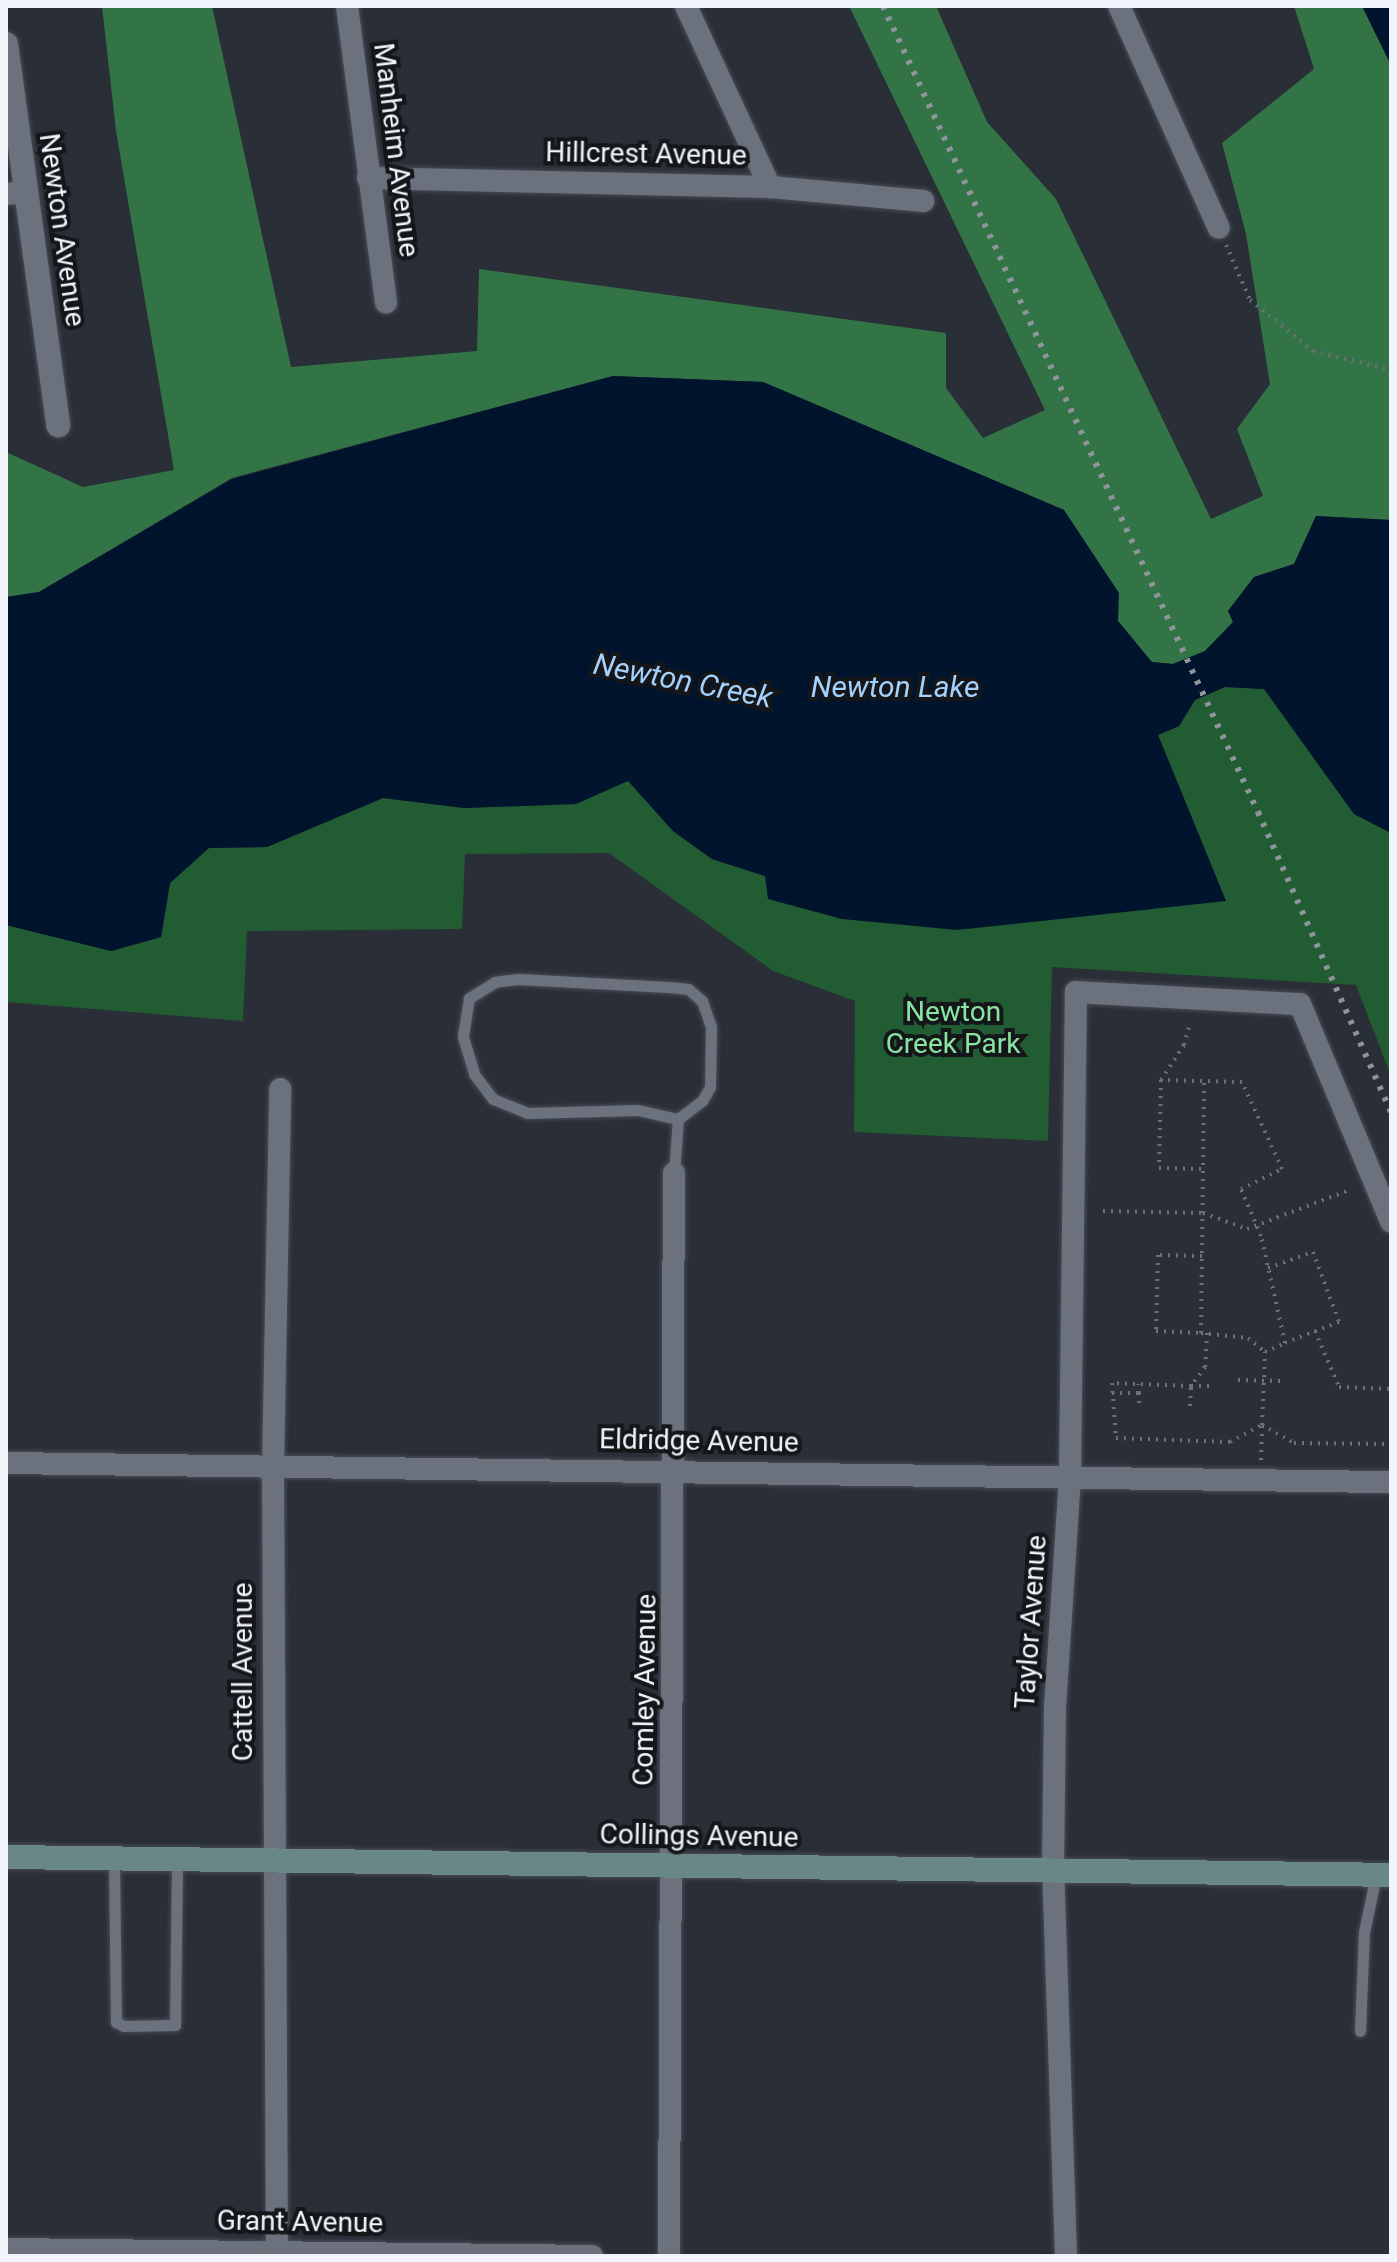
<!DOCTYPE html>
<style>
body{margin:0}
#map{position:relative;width:1397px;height:2262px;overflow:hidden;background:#292e37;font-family:Roboto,sans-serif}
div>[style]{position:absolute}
.green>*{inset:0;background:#215c33}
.forest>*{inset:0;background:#337446}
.water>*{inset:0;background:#00152d}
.path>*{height:4px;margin-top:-2px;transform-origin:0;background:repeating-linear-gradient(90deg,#6c7179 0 2px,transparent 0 8px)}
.roads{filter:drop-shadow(0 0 2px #484c53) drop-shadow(0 0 2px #484c53)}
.service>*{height:11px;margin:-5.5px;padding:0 5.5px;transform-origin:5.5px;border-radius:5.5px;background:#6c727d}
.minor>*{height:22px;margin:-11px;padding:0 11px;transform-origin:11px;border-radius:11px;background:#6c727d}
.tertiary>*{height:24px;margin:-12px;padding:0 12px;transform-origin:12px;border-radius:12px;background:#6c727d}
.secondary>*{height:24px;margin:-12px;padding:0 12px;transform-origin:12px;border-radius:12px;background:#688786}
.rail>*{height:6px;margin-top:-3px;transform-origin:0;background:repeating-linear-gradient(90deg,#90949c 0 4px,transparent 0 12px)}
span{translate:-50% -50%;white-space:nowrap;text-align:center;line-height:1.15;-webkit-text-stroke:8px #14161a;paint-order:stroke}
.street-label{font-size:28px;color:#f1f5fb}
.park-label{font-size:28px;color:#89e4a0}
.water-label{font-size:30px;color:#a3d0fc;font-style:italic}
.frame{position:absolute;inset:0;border:8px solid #f1f5fb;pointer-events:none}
</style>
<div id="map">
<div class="green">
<div style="clip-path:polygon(1225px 687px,1264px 689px,1354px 814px,1391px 833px,1391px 1076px,1356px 985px,1052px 967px,1048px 1141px,854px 1132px,855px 1001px,773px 971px,609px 853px,465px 854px,462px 929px,247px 931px,243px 1021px,6px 1002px,6px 925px,112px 951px,161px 937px,170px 883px,209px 848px,267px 847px,383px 798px,464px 808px,576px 804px,628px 780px,673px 831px,712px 859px,765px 876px,1226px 901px,1158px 735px,1179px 726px,1195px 700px)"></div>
</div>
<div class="forest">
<div style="clip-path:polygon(102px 6px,212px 6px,291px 367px,477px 351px,479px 269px,946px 333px,946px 388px,983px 438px,1045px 410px,849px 6px,936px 6px,987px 122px,1056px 199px,1211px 519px,1263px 496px,1237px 429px,1270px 384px,1246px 234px,1222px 143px,1314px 69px,1294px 6px,1362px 6px,1391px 65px,1391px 520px,1316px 516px,1294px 564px,1254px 577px,1228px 611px,1233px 622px,1205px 651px,1173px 664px,1151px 662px,1118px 621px,1064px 510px,763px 382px,613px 376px,232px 478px,39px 592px,6px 597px,6px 452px,83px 487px,174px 470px,116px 131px)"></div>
</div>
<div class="water">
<div style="clip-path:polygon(1362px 6px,1391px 6px,1391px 65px)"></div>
<div style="clip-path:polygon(613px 376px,763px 382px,1064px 510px,1119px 593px,1118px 621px,1152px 662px,1173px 664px,1205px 651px,1233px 622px,1228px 611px,1254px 577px,1294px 564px,1316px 516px,1391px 520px,1391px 833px,1354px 814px,1264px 689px,1225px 687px,1195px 700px,1179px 726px,1158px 735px,1226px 901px,957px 930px,842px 919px,768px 899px,765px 876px,712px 859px,673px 831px,628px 781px,576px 804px,464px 808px,383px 798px,267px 847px,209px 848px,170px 883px,161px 937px,111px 951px,6px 925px,6px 597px,39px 592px,232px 479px)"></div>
</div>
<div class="path">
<div style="left:1226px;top:245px;width:60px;rotate:66.4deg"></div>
<div style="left:1250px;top:300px;width:81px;rotate:39deg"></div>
<div style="left:1313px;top:351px;width:80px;rotate:13.7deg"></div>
<div style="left:1161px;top:1080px;width:42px;rotate:-56.7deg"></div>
<div style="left:1184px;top:1045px;width:20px;rotate:-75deg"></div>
<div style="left:1103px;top:1211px;width:100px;rotate:1.1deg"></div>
<div style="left:1203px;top:1213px;width:47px;rotate:20deg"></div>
<div style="left:1247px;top:1229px;width:107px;rotate:-20.8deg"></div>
<div style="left:1202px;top:1256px;width:44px;rotate:-178.7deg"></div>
<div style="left:1158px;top:1255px;width:76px;rotate:91.5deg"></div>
<div style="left:1156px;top:1331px;width:45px;rotate:2.5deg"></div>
<div style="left:1201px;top:1333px;width:251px;rotate:-89.3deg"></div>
<div style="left:1268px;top:1268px;width:48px;rotate:-19.6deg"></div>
<div style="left:1313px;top:1252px;width:75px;rotate:69.6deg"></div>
<div style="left:1339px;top:1322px;width:26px;rotate:159deg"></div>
<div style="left:1201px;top:1333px;width:47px;rotate:6.1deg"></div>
<div style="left:1248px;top:1338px;width:22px;rotate:39deg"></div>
<div style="left:1265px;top:1352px;width:22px;rotate:-24deg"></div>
<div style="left:1285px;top:1343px;width:110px;rotate:-102.6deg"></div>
<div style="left:1261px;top:1236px;width:51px;rotate:-113.1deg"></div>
<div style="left:1241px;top:1189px;width:46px;rotate:-26deg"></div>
<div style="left:1282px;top:1169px;width:96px;rotate:-114.7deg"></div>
<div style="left:1242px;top:1082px;width:81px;rotate:-178.6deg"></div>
<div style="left:1161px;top:1080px;width:88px;rotate:91.3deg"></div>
<div style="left:1159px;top:1168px;width:44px;rotate:1.3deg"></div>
<div style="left:1207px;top:1333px;width:34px;rotate:93deg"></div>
<div style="left:1205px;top:1367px;width:24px;rotate:126deg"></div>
<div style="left:1191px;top:1386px;width:79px;rotate:-177.8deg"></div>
<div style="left:1112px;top:1383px;width:55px;rotate:85.8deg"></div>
<div style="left:1116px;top:1438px;width:114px;rotate:2deg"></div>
<div style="left:1230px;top:1442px;width:36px;rotate:-28deg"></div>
<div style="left:1262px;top:1425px;width:73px;rotate:-87.6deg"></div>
<div style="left:1285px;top:1343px;width:32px;rotate:-22deg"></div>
<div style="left:1315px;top:1331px;width:61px;rotate:66.8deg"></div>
<div style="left:1339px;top:1387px;width:52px;rotate:2.2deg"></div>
<div style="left:1238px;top:1380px;width:46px;rotate:1.2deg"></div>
<div style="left:1112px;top:1393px;width:27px"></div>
<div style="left:1139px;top:1393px;width:9px;rotate:-96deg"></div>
<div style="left:1139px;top:1393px;width:13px;rotate:90deg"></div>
<div style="left:1190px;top:1406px;width:20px;rotate:-87deg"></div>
<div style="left:1191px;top:1386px;width:21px"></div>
<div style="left:1261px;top:1460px;width:35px;rotate:-88deg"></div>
<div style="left:1262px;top:1425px;width:37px;rotate:29deg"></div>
<div style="left:1294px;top:1443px;width:97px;rotate:0.6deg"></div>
</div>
<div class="roads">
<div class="service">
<div style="left:674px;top:1173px;width:54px;rotate:-85.8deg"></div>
<div style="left:678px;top:1119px;width:30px;rotate:-37deg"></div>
<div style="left:702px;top:1101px;width:16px;rotate:-60deg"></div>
<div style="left:710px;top:1087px;width:60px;rotate:-89deg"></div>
<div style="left:711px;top:1027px;width:28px;rotate:-109deg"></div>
<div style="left:702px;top:1001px;width:18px;rotate:-139deg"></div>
<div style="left:688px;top:989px;width:20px;rotate:-174deg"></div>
<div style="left:668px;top:987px;width:150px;rotate:-176.9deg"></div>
<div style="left:518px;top:979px;width:23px;rotate:173deg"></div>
<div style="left:495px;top:982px;width:31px;rotate:148deg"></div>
<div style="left:469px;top:998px;width:39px;rotate:99deg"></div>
<div style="left:463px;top:1037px;width:39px;rotate:73deg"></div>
<div style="left:474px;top:1074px;width:31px;rotate:53deg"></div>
<div style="left:493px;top:1099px;width:37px;rotate:22deg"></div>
<div style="left:527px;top:1113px;width:111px;rotate:-1.5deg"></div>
<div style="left:638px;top:1110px;width:41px;rotate:12.7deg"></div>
<div style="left:114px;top:1859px;width:163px;rotate:89.3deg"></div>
<div style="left:116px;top:2022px;width:9px;rotate:27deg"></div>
<div style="left:124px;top:2026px;width:51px;rotate:-1.1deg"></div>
<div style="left:175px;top:2025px;width:165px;rotate:-89.3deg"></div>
<div style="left:1360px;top:2031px;width:99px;rotate:-87.7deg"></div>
<div style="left:1364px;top:1932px;width:58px;rotate:-78.1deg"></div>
</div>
<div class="minor">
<div style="left:347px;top:6px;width:299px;rotate:82.5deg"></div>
<div style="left:686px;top:6px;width:200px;rotate:65.1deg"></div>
<div style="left:1119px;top:6px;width:243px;rotate:65.8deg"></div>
<div style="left:368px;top:178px;width:402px;rotate:1.3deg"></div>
<div style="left:770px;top:187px;width:154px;rotate:5.2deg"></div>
<div style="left:6px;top:194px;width:20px;rotate:-6deg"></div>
<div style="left:6px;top:1463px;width:1385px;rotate:0.79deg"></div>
<div style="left:6px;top:2249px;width:586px;rotate:0.68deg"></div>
<div style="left:277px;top:2256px;width:789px;rotate:-90.29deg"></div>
<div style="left:273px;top:1467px;width:378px;rotate:-88.9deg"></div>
<div style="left:669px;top:2256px;width:1083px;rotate:-89.74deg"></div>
<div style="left:1066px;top:2256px;width:386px;rotate:-91.9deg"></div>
<div style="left:1053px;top:1870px;width:162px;rotate:-89.3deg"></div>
<div style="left:1055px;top:1708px;width:233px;rotate:-86.3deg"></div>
<div style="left:1070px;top:1475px;width:483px;rotate:-89.3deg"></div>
<div style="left:1076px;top:992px;width:224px;rotate:3.1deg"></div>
<div style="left:1300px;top:1004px;width:236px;rotate:67.3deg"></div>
</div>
<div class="tertiary">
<div style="left:6px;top:44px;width:385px;rotate:82.2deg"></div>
</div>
<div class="secondary">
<div style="left:6px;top:1857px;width:1385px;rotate:0.74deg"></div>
</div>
</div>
<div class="rail">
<div style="left:883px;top:6px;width:889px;rotate:65.05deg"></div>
<div style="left:1258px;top:812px;width:328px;rotate:66.1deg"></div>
</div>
<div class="street-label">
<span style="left:396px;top:150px;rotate:83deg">Manheim Avenue</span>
<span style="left:646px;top:154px;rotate:1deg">Hillcrest Avenue</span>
<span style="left:62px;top:230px;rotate:82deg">Newton Avenue</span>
<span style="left:699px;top:1441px;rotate:1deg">Eldridge Avenue</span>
<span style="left:1031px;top:1622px;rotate:-86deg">Taylor Avenue</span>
<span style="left:243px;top:1672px;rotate:-90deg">Cattell Avenue</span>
<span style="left:645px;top:1690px;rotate:-89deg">Comley Avenue</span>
<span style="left:699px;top:1836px;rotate:1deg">Collings Avenue</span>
<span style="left:300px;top:2222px;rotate:1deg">Grant Avenue</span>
</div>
<div class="park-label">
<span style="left:953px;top:1028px">Newton<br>Creek Park</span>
</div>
<div class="water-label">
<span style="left:683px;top:681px;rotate:11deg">Newton Creek</span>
<span style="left:895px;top:687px">Newton Lake</span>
</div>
<div class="frame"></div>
</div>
